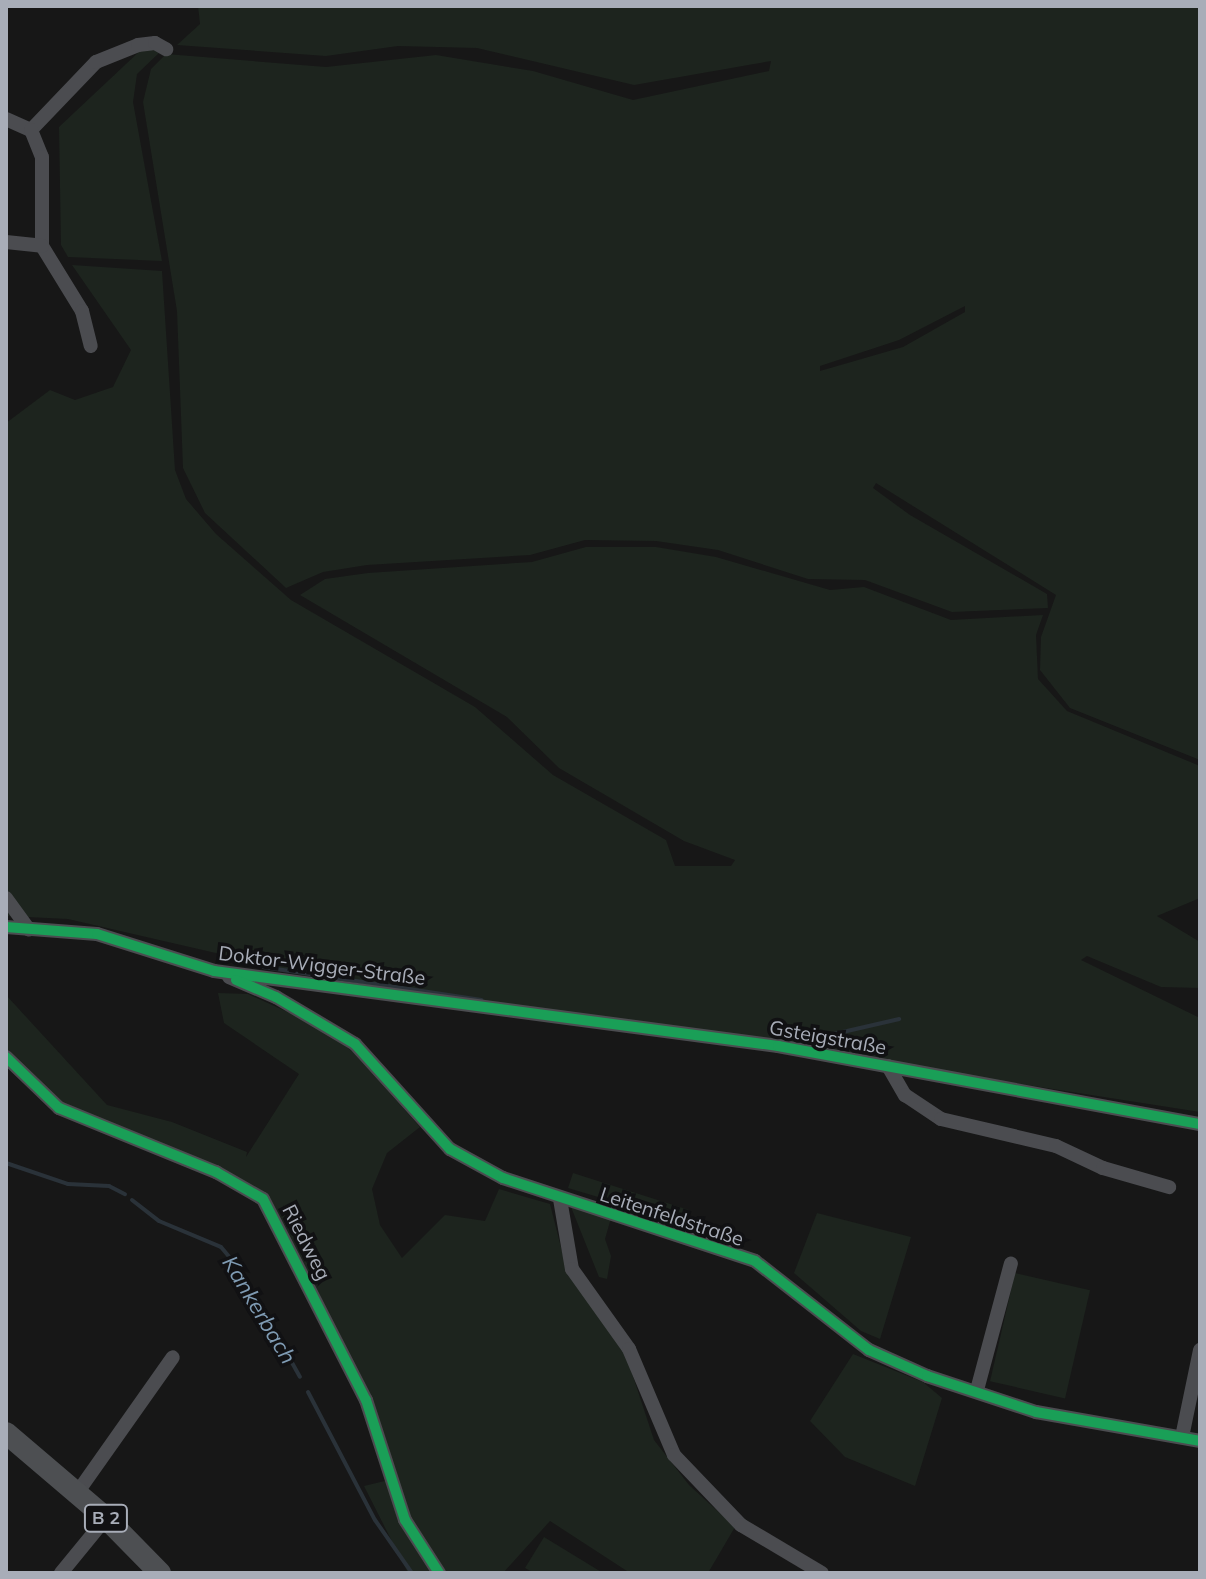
<!DOCTYPE html>
<meta charset="utf-8">
<style>
body{margin:0}
#map{position:relative;width:1206px;height:1579px;overflow:hidden;background:#171717;font-family:Mulish,sans-serif}
div>[style]{position:absolute}
.green>*{inset:0;background:#1d241e;transform-origin:0 0}
.stream>*{height:4px;margin:-2px;padding:0 2px;transform-origin:2px;border-radius:2px;background:#2a3239}
.minor>*{height:14px;margin:-7px;padding:0 7px;transform-origin:7px;border-radius:7px;background:#4b4c50}
.primary>*{height:22px;margin:-11px;padding:0 11px;transform-origin:11px;border-radius:11px;background:#4d4f52}
.cycleway>*{height:10px;margin:-5px;padding:0 5px;transform-origin:5px;border-radius:5px;background:#1a9f57}
span{translate:-50% -50%;white-space:nowrap;text-align:center;line-height:1.15;-webkit-text-stroke:7px #111113;paint-order:stroke}
.shield-label span{padding:2px 6px;background:#111113;border:2px solid;border-radius:6px;-webkit-text-stroke-width:0}
.shield-label{font-size:18px;color:#a8adb8;font-weight:700}
.street-label{font-size:20px;color:#a8adb8}
.water-label{font-size:22px;color:#7f9bb3;font-style:italic}
.frame{position:absolute;inset:0;border:8px solid #a8adb8;pointer-events:none}
</style>
<div id="map">
<div class="green">
<div style="clip-path:polygon(evenodd,198px 6px,1200px 6px,1200px 760px,1070px 708px,1040px 670px,1041px 637px,1056px 595px,876px 483px,873px 488px,910px 515px,1047px 594px,1048px 608px,952px 612px,865px 580px,808px 579px,718px 550px,656px 541px,585px 540px,530px 555px,367px 565px,323px 572px,286px 588px,205px 513px,183px 468px,177px 311px,143px 102px,151px 69px,166px 54px,326px 67px,436px 55px,533px 71px,633px 100px,769px 71px,771px 61px,634px 85px,477px 48px,398px 46px,326px 56px,177px 45px,200px 24px,198px 6px,965px 306px,965px 312px,903px 347px,820px 371px,820px 366px,899px 340px,965px 306px)"></div>
<div style="clip-path:polygon(143px 48px,160px 52px,137px 74px,133px 102px,162px 261px,68px 257px,61px 245px,59px 127px)"></div>
<div style="clip-path:polygon(72px 265px,162px 271px,175px 470px,186px 499px,216px 534px,291px 600px,475px 707px,553px 775px,666px 840px,675px 866px,731px 866px,735px 860px,684px 841px,559px 768px,507px 717px,300px 595px,325px 579px,368px 573px,532px 562px,586px 547px,656px 547px,716px 557px,830px 590px,864px 587px,951px 620px,1043px 615px,1036px 635px,1038px 679px,1067px 711px,1200px 766px,1200px 898px,1157px 916px,1200px 942px,1200px 988px,1161px 987px,1087px 956px,1081px 960px,1200px 1018px,1200px 1112px,294px 971px,68px 919px,6px 916px,6px 423px,50px 390px,75px 400px,113px 387px,131px 350px)"></div>
<div style="clip-path:polygon(218px 993px,248px 994px,325px 1029px,354px 1053px,420px 1127px,387px 1153px,372px 1189px,380px 1225px,402px 1258px,445px 1215px,485px 1221px,499px 1189px,550px 1204px,567px 1271px,626px 1355px,654px 1440px,689px 1485px,735px 1527px,708px 1573px,630px 1573px,550px 1521px,503px 1573px,408px 1573px,364px 1486px,397px 1478px,268px 1196px,71px 1110px,6px 1051px,6px 995px,107px 1105px,172px 1122px,247px 1152px,246px 1157px,299px 1074px,224px 1023px)"></div>
<div style="clip-path:polygon(573px 1173px,689px 1210px,685px 1223px,568px 1188px)"></div>
<div style="clip-path:polygon(571px 1207px,611px 1218px,605px 1239px,611px 1256px,607px 1279px,599px 1277px)"></div>
<div style="clip-path:polygon(817px 1213px,911px 1237px,880px 1339px,861px 1331px,794px 1273px)"></div>
<div style="left:1015px;top:1273px;width:77px;height:111px;rotate:13deg"></div>
<div style="clip-path:polygon(853px 1354px,923px 1382px,942px 1398px,915px 1486px,845px 1457px,810px 1421px)"></div>
<div style="clip-path:polygon(544px 1537px,603px 1573px,534px 1573px,525px 1568px)"></div>
</div>
<div class="stream">
<div style="left:263px;top:967px;width:221px;rotate:8.6deg"></div>
<div style="left:795px;top:1043px;width:107px;rotate:-13deg"></div>
<div style="left:6px;top:1163px;width:65px;rotate:18.7deg"></div>
<div style="left:68px;top:1184px;width:41px;rotate:2.8deg"></div>
<div style="left:109px;top:1186px;width:18px;rotate:27deg"></div>
<div style="left:132px;top:1200px;width:34px;rotate:38deg"></div>
<div style="left:159px;top:1221px;width:67px;rotate:22.8deg"></div>
<div style="left:221px;top:1247px;width:31px;rotate:50deg"></div>
<div style="left:241px;top:1271px;width:121px;rotate:60.9deg"></div>
<div style="left:308px;top:1392px;width:144px;rotate:62.4deg"></div>
<div style="left:375px;top:1520px;width:65px;rotate:55.1deg"></div>
</div>
<div class="minor">
<div style="left:6px;top:119px;width:27px;rotate:24deg"></div>
<div style="left:31px;top:130px;width:94px;rotate:-46.3deg"></div>
<div style="left:96px;top:62px;width:45px;rotate:-22deg"></div>
<div style="left:138px;top:45px;width:17px;rotate:-7deg"></div>
<div style="left:155px;top:43px;width:13px;rotate:29deg"></div>
<div style="left:31px;top:130px;width:29px;rotate:68deg"></div>
<div style="left:42px;top:157px;width:89px;rotate:90deg"></div>
<div style="left:42px;top:246px;width:76px;rotate:58.4deg"></div>
<div style="left:82px;top:311px;width:36px;rotate:76deg"></div>
<div style="left:6px;top:242px;width:36px;rotate:6deg"></div>
<div style="left:6px;top:898px;width:39px;rotate:54deg"></div>
<div style="left:6px;top:927px;width:91px;rotate:4.4deg"></div>
<div style="left:97px;top:934px;width:123px;rotate:17.5deg"></div>
<div style="left:214px;top:971px;width:569px;rotate:7.57deg"></div>
<div style="left:778px;top:1046px;width:429px;rotate:10.5deg"></div>
<div style="left:229px;top:977px;width:51px;rotate:23.1deg"></div>
<div style="left:276px;top:997px;width:92px;rotate:30.7deg"></div>
<div style="left:355px;top:1044px;width:142px;rotate:47.9deg"></div>
<div style="left:450px;top:1149px;width:60px;rotate:28.7deg"></div>
<div style="left:503px;top:1178px;width:265px;rotate:18.2deg"></div>
<div style="left:755px;top:1261px;width:145px;rotate:38deg"></div>
<div style="left:869px;top:1350px;width:64px;rotate:24.1deg"></div>
<div style="left:927px;top:1376px;width:115px;rotate:18.3deg"></div>
<div style="left:1036px;top:1412px;width:167px;rotate:10deg"></div>
<div style="left:6px;top:1057px;width:74px;rotate:43.9deg"></div>
<div style="left:59px;top:1108px;width:170px;rotate:22.2deg"></div>
<div style="left:216px;top:1172px;width:54px;rotate:29.9deg"></div>
<div style="left:263px;top:1199px;width:226px;rotate:62.9deg"></div>
<div style="left:366px;top:1400px;width:126px;rotate:72deg"></div>
<div style="left:405px;top:1520px;width:63px;rotate:57.3deg"></div>
<div style="left:888px;top:1066px;width:34px;rotate:60deg"></div>
<div style="left:905px;top:1095px;width:43px;rotate:33.7deg"></div>
<div style="left:941px;top:1119px;width:118px;rotate:13.2deg"></div>
<div style="left:1056px;top:1146px;width:52px;rotate:25.1deg"></div>
<div style="left:1103px;top:1168px;width:69px;rotate:16.1deg"></div>
<div style="left:560px;top:1199px;width:71px;rotate:80.3deg"></div>
<div style="left:572px;top:1269px;width:98px;rotate:54.5deg"></div>
<div style="left:629px;top:1349px;width:115px;rotate:67deg"></div>
<div style="left:674px;top:1455px;width:97px;rotate:46.3deg"></div>
<div style="left:741px;top:1525px;width:94px;rotate:30.7deg"></div>
<div style="left:977px;top:1390px;width:131px;rotate:-75deg"></div>
<div style="left:1182px;top:1437px;width:89px;rotate:-78.3deg"></div>
<div style="left:77px;top:1493px;width:166px;rotate:-54.8deg"></div>
<div style="left:61px;top:1573px;width:71px;rotate:-50.7deg"></div>
</div>
<div class="primary">
<div style="left:6px;top:1433px;width:131px;rotate:40.4deg"></div>
<div style="left:106px;top:1518px;width:77px;rotate:45.5deg"></div>
</div>
<div class="cycleway">
<div style="left:6px;top:927px;width:91px;rotate:4.4deg"></div>
<div style="left:97px;top:934px;width:123px;rotate:17.5deg"></div>
<div style="left:214px;top:971px;width:569px;rotate:7.57deg"></div>
<div style="left:778px;top:1046px;width:429px;rotate:10.5deg"></div>
<div style="left:236px;top:980px;width:43px;rotate:23deg"></div>
<div style="left:276px;top:997px;width:92px;rotate:30.7deg"></div>
<div style="left:355px;top:1044px;width:142px;rotate:47.9deg"></div>
<div style="left:450px;top:1149px;width:60px;rotate:28.7deg"></div>
<div style="left:503px;top:1178px;width:265px;rotate:18.2deg"></div>
<div style="left:755px;top:1261px;width:145px;rotate:38deg"></div>
<div style="left:869px;top:1350px;width:64px;rotate:24.1deg"></div>
<div style="left:927px;top:1376px;width:115px;rotate:18.3deg"></div>
<div style="left:1036px;top:1412px;width:167px;rotate:10deg"></div>
<div style="left:6px;top:1057px;width:74px;rotate:43.9deg"></div>
<div style="left:59px;top:1108px;width:170px;rotate:22.2deg"></div>
<div style="left:216px;top:1172px;width:54px;rotate:29.9deg"></div>
<div style="left:263px;top:1199px;width:226px;rotate:62.9deg"></div>
<div style="left:366px;top:1400px;width:126px;rotate:72deg"></div>
<div style="left:405px;top:1520px;width:63px;rotate:57.3deg"></div>
</div>
<div class="shield-label">
<span style="left:106px;top:1518px">B 2</span>
</div>
<div class="street-label">
<span style="left:322px;top:965px;rotate:7deg">Doktor-Wigger-Straße</span>
<span style="left:828px;top:1037px;rotate:10deg">Gsteigstraße</span>
<span style="left:672px;top:1216px;rotate:18deg">Leitenfeldstraße</span>
<span style="left:307px;top:1242px;rotate:63deg">Riedweg</span>
</div>
<div class="water-label">
<span style="left:259px;top:1310px;rotate:59deg">Kankerbach</span>
</div>
<div class="frame"></div>
</div>
